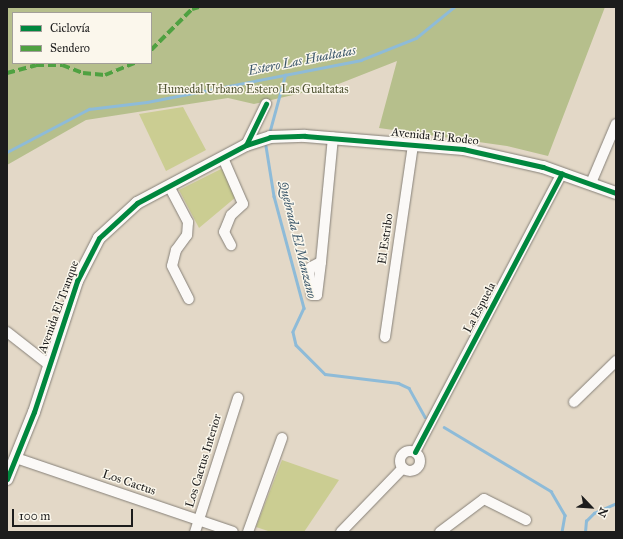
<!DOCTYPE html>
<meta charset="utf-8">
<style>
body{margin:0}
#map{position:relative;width:623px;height:539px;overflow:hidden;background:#e3d8c7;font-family:"IM FELL Great Primer",serif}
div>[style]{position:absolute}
.green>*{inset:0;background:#cbcd92}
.forest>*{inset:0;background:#b6bf8c}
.stream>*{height:2.5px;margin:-1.25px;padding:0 1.25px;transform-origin:1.25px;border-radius:1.25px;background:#8ebbd8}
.roads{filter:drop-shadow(0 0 1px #868078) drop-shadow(0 0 1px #868078)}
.minor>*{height:10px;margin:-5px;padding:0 5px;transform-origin:5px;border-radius:5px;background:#fbf9f7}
.minor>.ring{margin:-5px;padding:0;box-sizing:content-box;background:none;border:10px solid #fbf9f7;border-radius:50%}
.tertiary>*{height:12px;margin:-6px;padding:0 6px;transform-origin:6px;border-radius:6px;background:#fbf9f7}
.quiet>*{height:4px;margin-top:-2px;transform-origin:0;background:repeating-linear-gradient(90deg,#4fa141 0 8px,transparent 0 12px)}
.cycleway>*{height:5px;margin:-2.5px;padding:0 2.5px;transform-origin:2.5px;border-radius:2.5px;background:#00873e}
span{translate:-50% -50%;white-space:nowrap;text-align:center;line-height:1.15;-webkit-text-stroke:3px #fbf7ec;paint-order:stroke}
.park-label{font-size:12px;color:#535736}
.street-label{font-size:12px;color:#1c1c1c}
.water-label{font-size:13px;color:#3b576a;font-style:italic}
.frame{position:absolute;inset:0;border:8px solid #1c1c1c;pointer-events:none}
.legend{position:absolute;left:12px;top:12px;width:140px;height:52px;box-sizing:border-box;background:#fbf7ec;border:1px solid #a29f99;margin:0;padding:5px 7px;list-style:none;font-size:12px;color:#1c1c1c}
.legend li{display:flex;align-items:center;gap:8px;height:20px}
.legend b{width:20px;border:1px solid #a29f99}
.north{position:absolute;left:571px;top:487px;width:40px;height:40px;-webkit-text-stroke:3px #fbf7ec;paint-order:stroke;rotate:115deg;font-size:11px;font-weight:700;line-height:16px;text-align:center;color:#1c1c1c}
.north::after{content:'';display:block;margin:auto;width:14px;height:18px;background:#1c1c1c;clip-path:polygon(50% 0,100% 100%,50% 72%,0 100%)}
.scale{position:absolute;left:12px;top:509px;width:121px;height:18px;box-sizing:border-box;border:2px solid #1c1c1c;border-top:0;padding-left:5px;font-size:12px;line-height:14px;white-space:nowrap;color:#1c1c1c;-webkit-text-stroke:3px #fbf7ec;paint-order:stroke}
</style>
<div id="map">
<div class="green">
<div style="clip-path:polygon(183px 107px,206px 150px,166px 171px,139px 114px)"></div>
<div style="clip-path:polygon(223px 168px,236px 197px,199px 228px,179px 190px)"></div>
<div style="clip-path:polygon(282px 460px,339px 480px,304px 532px,271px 532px,256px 527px)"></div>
</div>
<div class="forest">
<div style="clip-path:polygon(evenodd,7px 7px,605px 7px,548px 156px,507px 146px,379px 128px,397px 61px,336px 85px,254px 104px,228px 98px,86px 120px,7px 165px,7px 7px,13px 13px,151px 13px,151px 63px,13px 63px,13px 13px)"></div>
</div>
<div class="stream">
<div style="left:270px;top:130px;width:57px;rotate:-74.7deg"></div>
<div style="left:266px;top:146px;width:51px;rotate:80.9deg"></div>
<div style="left:274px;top:196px;width:116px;rotate:75deg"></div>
<div style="left:304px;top:308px;width:26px;rotate:115deg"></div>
<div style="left:293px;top:332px;width:13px;rotate:77deg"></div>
<div style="left:296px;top:345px;width:41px;rotate:45deg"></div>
<div style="left:325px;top:374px;width:74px;rotate:7deg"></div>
<div style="left:398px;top:383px;width:12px;rotate:24deg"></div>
<div style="left:409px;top:388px;width:33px;rotate:61deg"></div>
<div style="left:7px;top:152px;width:93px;rotate:-27.7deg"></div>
<div style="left:89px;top:109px;width:58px;rotate:-6.9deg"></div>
<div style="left:147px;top:102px;width:218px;rotate:-11.1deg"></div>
<div style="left:361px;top:60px;width:59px;rotate:-21.8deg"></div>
<div style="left:416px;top:38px;width:49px;rotate:-39.2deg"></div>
<div style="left:444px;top:427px;width:125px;rotate:30.9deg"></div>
<div style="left:551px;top:491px;width:28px;rotate:60deg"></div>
<div style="left:565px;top:515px;width:17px;rotate:100deg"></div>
<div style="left:585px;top:532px;width:11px;rotate:-85deg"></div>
<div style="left:586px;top:521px;width:11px;rotate:-45deg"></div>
<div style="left:594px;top:513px;width:24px;rotate:-24deg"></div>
</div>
<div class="roads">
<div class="minor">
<div style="left:246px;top:145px;width:46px;rotate:-64deg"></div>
<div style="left:223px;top:158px;width:50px;rotate:66.5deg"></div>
<div style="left:243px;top:204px;width:16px;rotate:137deg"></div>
<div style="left:231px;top:215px;width:18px;rotate:112deg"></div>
<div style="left:224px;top:232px;width:15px;rotate:62deg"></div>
<div style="left:591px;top:183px;width:64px;rotate:-67deg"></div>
<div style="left:169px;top:186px;width:41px;rotate:62.2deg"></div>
<div style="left:188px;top:222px;width:13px;rotate:94deg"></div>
<div style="left:187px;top:235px;width:19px;rotate:126deg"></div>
<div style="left:176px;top:250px;width:16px;rotate:104deg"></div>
<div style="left:172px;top:266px;width:37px;rotate:63deg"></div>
<div style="left:321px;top:262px;width:11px;rotate:153deg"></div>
<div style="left:311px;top:267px;width:7px;rotate:106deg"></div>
<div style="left:309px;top:274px;width:21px;rotate:82deg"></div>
<div style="left:312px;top:295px;width:5px"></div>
<div style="left:317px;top:295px;width:33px;rotate:-83deg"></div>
<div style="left:321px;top:262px;width:125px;rotate:-84.5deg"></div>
<div style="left:7px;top:332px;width:52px;rotate:38deg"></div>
<div style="left:385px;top:337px;width:195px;rotate:-81.7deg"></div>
<div style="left:574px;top:402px;width:59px;rotate:-44.3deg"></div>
<div class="ring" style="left:400px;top:451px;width:10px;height:10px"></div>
<div style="left:415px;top:452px;width:315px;rotate:-62.2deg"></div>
<div style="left:16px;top:458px;width:229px;rotate:18.8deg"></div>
<div style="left:195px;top:532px;width:141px;rotate:-72.2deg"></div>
<div style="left:248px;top:532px;width:100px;rotate:-70.1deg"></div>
<div style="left:341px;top:532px;width:89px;rotate:-45.9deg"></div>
<div style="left:440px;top:532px;width:55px;rotate:-36.9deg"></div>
<div style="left:484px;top:499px;width:47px;rotate:26.6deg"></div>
</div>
<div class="tertiary">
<div style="left:7px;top:479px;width:72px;rotate:-68.1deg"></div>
<div style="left:34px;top:412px;width:138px;rotate:-71.8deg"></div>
<div style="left:77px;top:281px;width:48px;rotate:-62.9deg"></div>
<div style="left:99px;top:238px;width:52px;rotate:-42.6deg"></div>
<div style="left:137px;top:203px;width:123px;rotate:-28deg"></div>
<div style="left:246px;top:145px;width:25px;rotate:-18deg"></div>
<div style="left:270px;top:137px;width:35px;rotate:-2deg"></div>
<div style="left:305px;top:136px;width:159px;rotate:4.7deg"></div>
<div style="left:463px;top:149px;width:82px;rotate:12.7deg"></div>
<div style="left:543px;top:167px;width:77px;rotate:19.6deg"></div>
</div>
</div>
<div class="quiet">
<div style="left:151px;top:50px;width:58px;rotate:-45deg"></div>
<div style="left:192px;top:9px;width:7px;rotate:-16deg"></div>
<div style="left:7px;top:73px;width:30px;rotate:-15deg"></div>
<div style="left:36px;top:65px;width:26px"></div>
<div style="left:62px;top:65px;width:22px;rotate:21deg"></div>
<div style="left:83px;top:73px;width:22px;rotate:5deg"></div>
<div style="left:105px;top:75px;width:32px;rotate:-22deg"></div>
</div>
<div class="cycleway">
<div style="left:246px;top:145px;width:25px;rotate:-18deg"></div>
<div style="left:270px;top:137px;width:35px;rotate:-2deg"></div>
<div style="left:305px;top:136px;width:159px;rotate:4.7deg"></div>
<div style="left:463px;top:149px;width:82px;rotate:12.7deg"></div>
<div style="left:543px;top:167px;width:77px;rotate:19.6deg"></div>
<div style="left:415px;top:452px;width:315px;rotate:-62.2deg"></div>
<div style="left:7px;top:479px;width:72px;rotate:-68.1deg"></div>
<div style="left:34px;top:412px;width:138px;rotate:-71.8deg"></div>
<div style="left:77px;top:281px;width:48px;rotate:-62.9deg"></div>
<div style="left:99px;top:238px;width:52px;rotate:-42.6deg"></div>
<div style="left:137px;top:203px;width:123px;rotate:-28deg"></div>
<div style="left:246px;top:145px;width:46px;rotate:-64deg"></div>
</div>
<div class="park-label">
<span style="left:253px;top:90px">Humedal Urbano Estero Las Gualtatas</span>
</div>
<div class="street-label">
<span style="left:435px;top:137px;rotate:6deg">Avenida El Rodeo</span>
<span style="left:386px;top:239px;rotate:-82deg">El Estribo</span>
<span style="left:59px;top:307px;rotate:-70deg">Avenida El Tranque</span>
<span style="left:480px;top:308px;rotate:-62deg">La Espuela</span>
<span style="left:204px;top:461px;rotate:-73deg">Los Cactus Interior</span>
<span style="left:129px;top:483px;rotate:19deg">Los Cactus</span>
</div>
<div class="water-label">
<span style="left:302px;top:61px;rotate:-11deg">Estero Las Hualtatas</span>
<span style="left:297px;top:240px;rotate:76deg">Quebrada El Manzano</span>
</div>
<div class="frame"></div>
<ul class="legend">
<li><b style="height:5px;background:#00873e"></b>Ciclovía</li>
<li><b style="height:5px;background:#4fa141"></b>Sendero</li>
</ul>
<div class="north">N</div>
<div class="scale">100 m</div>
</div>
